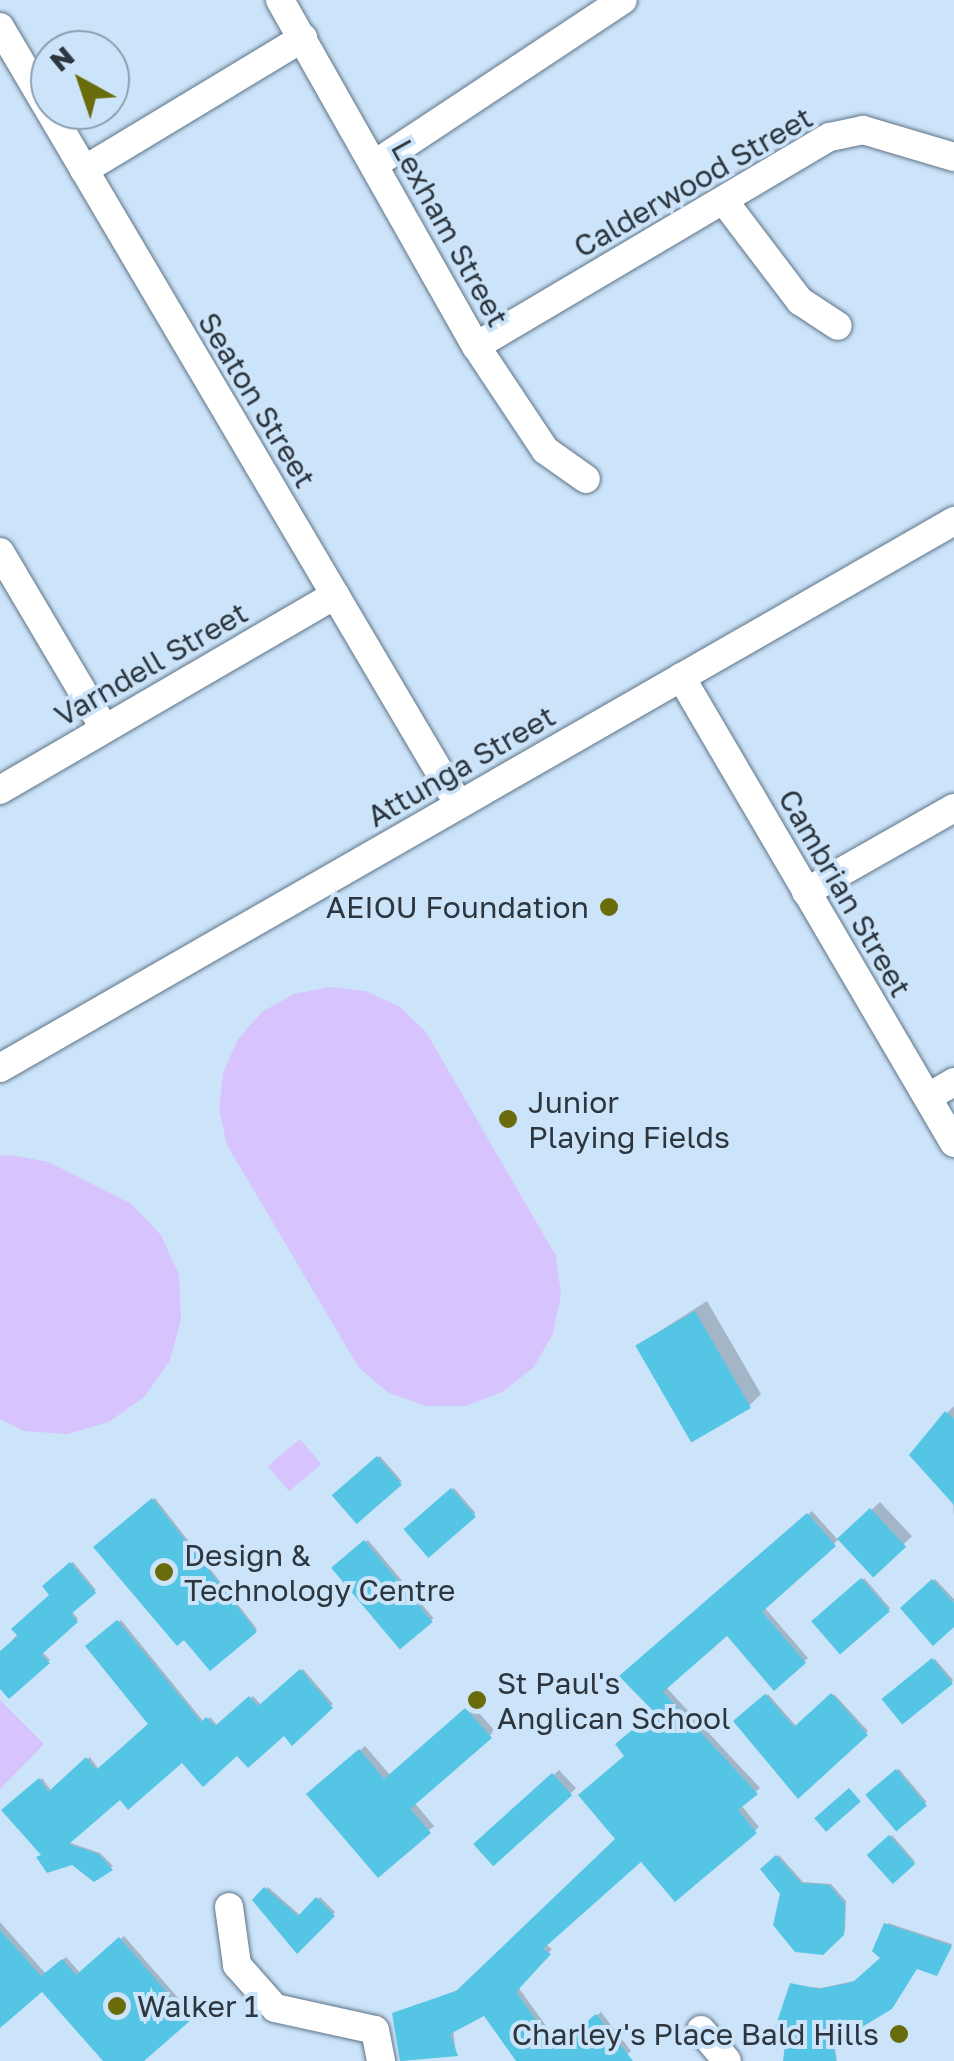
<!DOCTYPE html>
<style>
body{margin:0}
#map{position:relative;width:954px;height:2061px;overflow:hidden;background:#cce4f9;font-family:"Golos Text",sans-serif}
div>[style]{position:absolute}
.green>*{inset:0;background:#d7c3fd;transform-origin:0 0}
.shadow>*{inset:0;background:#0003;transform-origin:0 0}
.building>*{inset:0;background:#54c5e4;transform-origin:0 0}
.roads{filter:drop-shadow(0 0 2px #5f7487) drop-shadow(0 0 2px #5f7487)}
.minor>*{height:28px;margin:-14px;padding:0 14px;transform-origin:14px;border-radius:14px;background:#fff}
.dots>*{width:28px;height:28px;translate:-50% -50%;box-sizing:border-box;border:5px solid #cce4f9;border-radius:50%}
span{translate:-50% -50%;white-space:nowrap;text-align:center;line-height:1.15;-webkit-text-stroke:8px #cce4f9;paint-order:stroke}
.street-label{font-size:30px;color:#2d363f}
.poi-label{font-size:30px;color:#2d363f}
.right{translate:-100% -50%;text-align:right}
.left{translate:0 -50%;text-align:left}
.north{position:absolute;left:30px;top:30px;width:100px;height:100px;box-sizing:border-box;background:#cce4f9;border:2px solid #8c9eaf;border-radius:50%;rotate:320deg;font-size:28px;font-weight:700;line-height:40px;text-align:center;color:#2d363f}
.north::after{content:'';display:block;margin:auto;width:35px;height:45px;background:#6a6c0c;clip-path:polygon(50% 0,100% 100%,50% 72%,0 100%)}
</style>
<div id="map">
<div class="green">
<div style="clip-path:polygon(330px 987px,366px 991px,400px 1007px,426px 1032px,556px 1256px,561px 1295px,553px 1334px,533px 1368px,502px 1392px,465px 1406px,426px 1406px,389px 1393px,359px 1368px,227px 1145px,219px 1109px,223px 1073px,238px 1039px,262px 1012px,294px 994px)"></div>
<div style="clip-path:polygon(10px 1155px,49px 1162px,131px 1204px,161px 1235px,179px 1275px,181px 1319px,170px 1360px,145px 1396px,109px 1422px,67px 1434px,24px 1431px,0 1419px,0 1156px)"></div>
<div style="left:300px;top:1439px;width:33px;height:42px;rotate:50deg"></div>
<div style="clip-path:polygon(0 1700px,44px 1744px,0 1789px)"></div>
</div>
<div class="shadow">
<div style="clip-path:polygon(707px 1301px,761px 1394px,749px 1406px,638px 1345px)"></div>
<div style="clip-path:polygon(954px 1406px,954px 1516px,947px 1413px)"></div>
<div style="left:380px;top:1456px;width:33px;height:60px;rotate:49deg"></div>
<div style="left:454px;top:1488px;width:33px;height:62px;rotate:49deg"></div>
<div style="clip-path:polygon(155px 1498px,257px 1629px,210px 1668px,96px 1547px)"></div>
<div style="left:880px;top:1502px;width:47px;height:54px;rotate:47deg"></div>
<div style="clip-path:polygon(812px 1511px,838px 1540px,764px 1607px,808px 1658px,774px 1687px,727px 1632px,665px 1686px,760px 1788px,741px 1805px,759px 1827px,675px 1899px,642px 1859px,545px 1944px,552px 1949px,518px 1987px,560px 2045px,601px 2012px,631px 2051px,619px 2061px,520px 2061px,484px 2013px,453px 2029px,456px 2054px,402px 2061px,395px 2014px,463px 1988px,618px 1839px,628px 1756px,657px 1712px,623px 1676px)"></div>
<div style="left:368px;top:1540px;width:102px;height:43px;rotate:50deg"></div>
<div style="clip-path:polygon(73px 1562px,96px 1590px,71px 1610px,78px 1619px,41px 1651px,50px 1660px,9px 1696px,0 1685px,0 1654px,52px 1595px,45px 1586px)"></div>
<div style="left:864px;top:1578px;width:40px;height:66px;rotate:49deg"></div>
<div style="clip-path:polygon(935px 1579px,954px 1599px,954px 1623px,903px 1608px)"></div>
<div style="clip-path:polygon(121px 1620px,204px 1722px,210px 1717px,218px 1726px,253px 1696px,262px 1706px,303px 1669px,333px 1704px,292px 1742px,284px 1733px,237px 1753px,182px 1759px,120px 1797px,68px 1842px,100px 1853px,113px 1866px,94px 1879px,4px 1810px,42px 1778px,52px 1792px,90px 1757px,99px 1770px,152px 1724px,88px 1646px)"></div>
<div style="left:935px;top:1659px;width:28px;height:64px;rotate:49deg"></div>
<div style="clip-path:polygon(768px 1694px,797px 1727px,834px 1694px,868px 1731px,798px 1795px,736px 1721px)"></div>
<div style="clip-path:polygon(472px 1705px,495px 1731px,414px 1802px,434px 1826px,379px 1874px,310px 1794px,365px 1746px,391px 1776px)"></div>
<div style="left:899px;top:1769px;width:43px;height:40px;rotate:50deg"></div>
<div style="left:559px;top:1770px;width:25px;height:111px;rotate:47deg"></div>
<div style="left:892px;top:1835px;width:35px;height:30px;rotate:49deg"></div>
<div style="clip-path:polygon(779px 1855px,803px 1882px,831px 1884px,846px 1901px,845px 1931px,822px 1952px,764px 1870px)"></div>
<div style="clip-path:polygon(268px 1887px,301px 1916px,320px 1897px,335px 1912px,297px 1950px,255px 1900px)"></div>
<div style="clip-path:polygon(0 1922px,46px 1974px,66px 1957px,81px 1974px,124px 1936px,193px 2015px,140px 2061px,106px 2061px,43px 1989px,0 2024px)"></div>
<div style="clip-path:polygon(888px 1923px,952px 1944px,939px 1971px,917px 1966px,833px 2034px,837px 2061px,785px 2061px,792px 1985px,822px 1988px,858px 1980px,883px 1957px)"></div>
</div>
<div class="building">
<div style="left:695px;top:1311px;width:112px;height:69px;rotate:60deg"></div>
<div style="clip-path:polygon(945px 1411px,954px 1419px,954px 1505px,909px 1455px)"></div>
<div style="left:377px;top:1456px;width:38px;height:60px;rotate:49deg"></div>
<div style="left:451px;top:1488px;width:38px;height:63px;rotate:49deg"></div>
<div style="clip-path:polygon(152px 1498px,257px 1632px,210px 1671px,184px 1640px,177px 1646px,93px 1547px)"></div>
<div style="left:870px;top:1508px;width:53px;height:45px;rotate:47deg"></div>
<div style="clip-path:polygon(807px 1513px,836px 1546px,762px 1612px,806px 1663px,774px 1691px,727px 1636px,663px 1692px,758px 1794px,738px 1810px,757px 1833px,675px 1902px,641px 1862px,543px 1949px,551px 1954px,516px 1992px,555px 2047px,596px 2014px,633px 2061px,516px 2061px,484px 2016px,450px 2034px,458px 2056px,400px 2061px,392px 2013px,456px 1991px,615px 1839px,578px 1795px,624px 1756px,615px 1744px,654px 1712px,619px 1676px)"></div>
<div style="left:364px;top:1540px;width:107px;height:43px;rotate:50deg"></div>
<div style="clip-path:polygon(70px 1562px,96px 1593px,71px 1614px,78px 1622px,41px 1655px,50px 1663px,9px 1699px,0 1689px,0 1651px,18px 1636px,11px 1629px,49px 1595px,42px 1586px)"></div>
<div style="left:861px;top:1578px;width:44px;height:66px;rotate:49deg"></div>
<div style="clip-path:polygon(932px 1579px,954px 1603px,954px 1627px,933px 1646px,900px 1608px)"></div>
<div style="clip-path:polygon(117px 1620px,201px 1722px,206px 1717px,215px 1726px,249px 1696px,258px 1706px,300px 1669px,333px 1708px,292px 1746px,284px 1736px,248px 1768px,237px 1756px,203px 1787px,182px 1763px,128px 1810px,120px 1800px,69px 1844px,98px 1854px,113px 1870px,94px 1882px,72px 1865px,47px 1873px,36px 1857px,41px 1855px,1px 1810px,39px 1778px,48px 1792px,86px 1757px,96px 1770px,148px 1724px,85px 1646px)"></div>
<div style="left:932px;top:1658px;width:33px;height:65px;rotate:51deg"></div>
<div style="clip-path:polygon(831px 1693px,868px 1735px,798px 1799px,733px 1721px,765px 1694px,794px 1727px)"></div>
<div style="clip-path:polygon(465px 1708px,492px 1738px,410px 1809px,431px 1833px,378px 1878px,306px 1794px,359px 1749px,384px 1779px)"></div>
<div style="left:896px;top:1769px;width:48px;height:40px;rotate:50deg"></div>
<div style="left:552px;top:1773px;width:30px;height:106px;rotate:48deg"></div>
<div style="left:849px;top:1788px;width:18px;height:46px;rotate:49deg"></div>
<div style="left:889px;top:1835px;width:39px;height:30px;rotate:48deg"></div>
<div style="clip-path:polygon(776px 1855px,801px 1883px,829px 1885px,845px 1904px,844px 1935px,823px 1955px,795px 1952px,773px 1925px,780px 1894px,760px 1869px)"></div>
<div style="clip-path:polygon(264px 1887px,298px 1916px,316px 1897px,335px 1916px,297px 1954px,252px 1900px)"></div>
<div style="clip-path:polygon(884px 1923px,952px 1946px,937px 1976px,917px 1969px,892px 2009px,852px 2033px,832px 2036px,836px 2061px,783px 2061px,786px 2037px,774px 2031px,790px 1983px,819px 1989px,853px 1982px,880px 1958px,872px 1951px)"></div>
<div style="clip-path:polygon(0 1930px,41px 1976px,62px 1959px,76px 1975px,119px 1937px,191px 2020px,144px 2061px,103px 2061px,42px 1992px,0 2028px)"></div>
</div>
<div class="roads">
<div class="minor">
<div style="left:280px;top:0;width:398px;rotate:60.5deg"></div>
<div style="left:476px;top:346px;width:125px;rotate:56.4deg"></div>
<div style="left:545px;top:450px;width:50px;rotate:35.3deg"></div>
<div style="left:0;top:27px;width:903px;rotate:59.46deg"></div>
<div style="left:375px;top:164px;width:297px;rotate:-33.5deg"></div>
<div style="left:84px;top:170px;width:256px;rotate:-31.1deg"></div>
<div style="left:724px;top:201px;width:126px;rotate:52.8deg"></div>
<div style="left:800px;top:301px;width:45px;rotate:33.3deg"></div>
<div style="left:476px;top:346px;width:411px;rotate:-30.6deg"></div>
<div style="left:830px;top:137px;width:34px;rotate:-12deg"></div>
<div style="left:863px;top:130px;width:95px;rotate:16.5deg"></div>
<div style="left:0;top:552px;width:204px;rotate:59.4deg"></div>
<div style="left:681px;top:677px;width:540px;rotate:59.64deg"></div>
<div style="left:0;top:790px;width:388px;rotate:-30.2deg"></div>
<div style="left:806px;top:892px;width:170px;rotate:-29.6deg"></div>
<div style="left:0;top:1068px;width:1100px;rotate:-29.83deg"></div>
<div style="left:928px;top:1097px;width:30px;rotate:-30deg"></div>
<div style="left:229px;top:1907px;width:59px;rotate:82.1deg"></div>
<div style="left:237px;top:1965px;width:57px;rotate:48.5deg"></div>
<div style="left:275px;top:2008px;width:102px;rotate:12.4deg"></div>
<div style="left:375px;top:2030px;width:32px;rotate:79deg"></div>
<div style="left:701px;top:2030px;width:40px;rotate:50deg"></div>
</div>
</div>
<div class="dots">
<div style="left:609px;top:907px;background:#6a6c0c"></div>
<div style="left:508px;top:1119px;background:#6a6c0c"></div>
<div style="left:164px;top:1572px;background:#6a6c0c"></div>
<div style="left:477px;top:1700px;background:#6a6c0c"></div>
<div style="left:117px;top:2006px;background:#6a6c0c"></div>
<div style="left:899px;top:2034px;background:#6a6c0c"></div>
</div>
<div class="street-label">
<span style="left:693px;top:182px;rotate:-30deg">Calderwood Street</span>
<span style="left:450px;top:233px;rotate:61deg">Lexham Street</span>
<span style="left:257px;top:400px;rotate:59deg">Seaton Street</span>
<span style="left:151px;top:664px;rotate:-30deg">Varndell Street</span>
<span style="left:461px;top:766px;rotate:-30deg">Attunga Street</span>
<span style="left:845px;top:893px;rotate:60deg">Cambrian Street</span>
</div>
<div class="poi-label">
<span class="right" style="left:589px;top:907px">AEIOU Foundation</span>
<span class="left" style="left:528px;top:1119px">Junior<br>Playing Fields</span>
<span class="left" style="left:184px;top:1572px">Design &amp;<br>Technology Centre</span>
<span class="left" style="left:497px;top:1700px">St Paul's<br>Anglican School</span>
<span class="left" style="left:137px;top:2006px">Walker 1</span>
<span class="right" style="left:879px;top:2034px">Charley's Place Bald Hills</span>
</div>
<div class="north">N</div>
</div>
